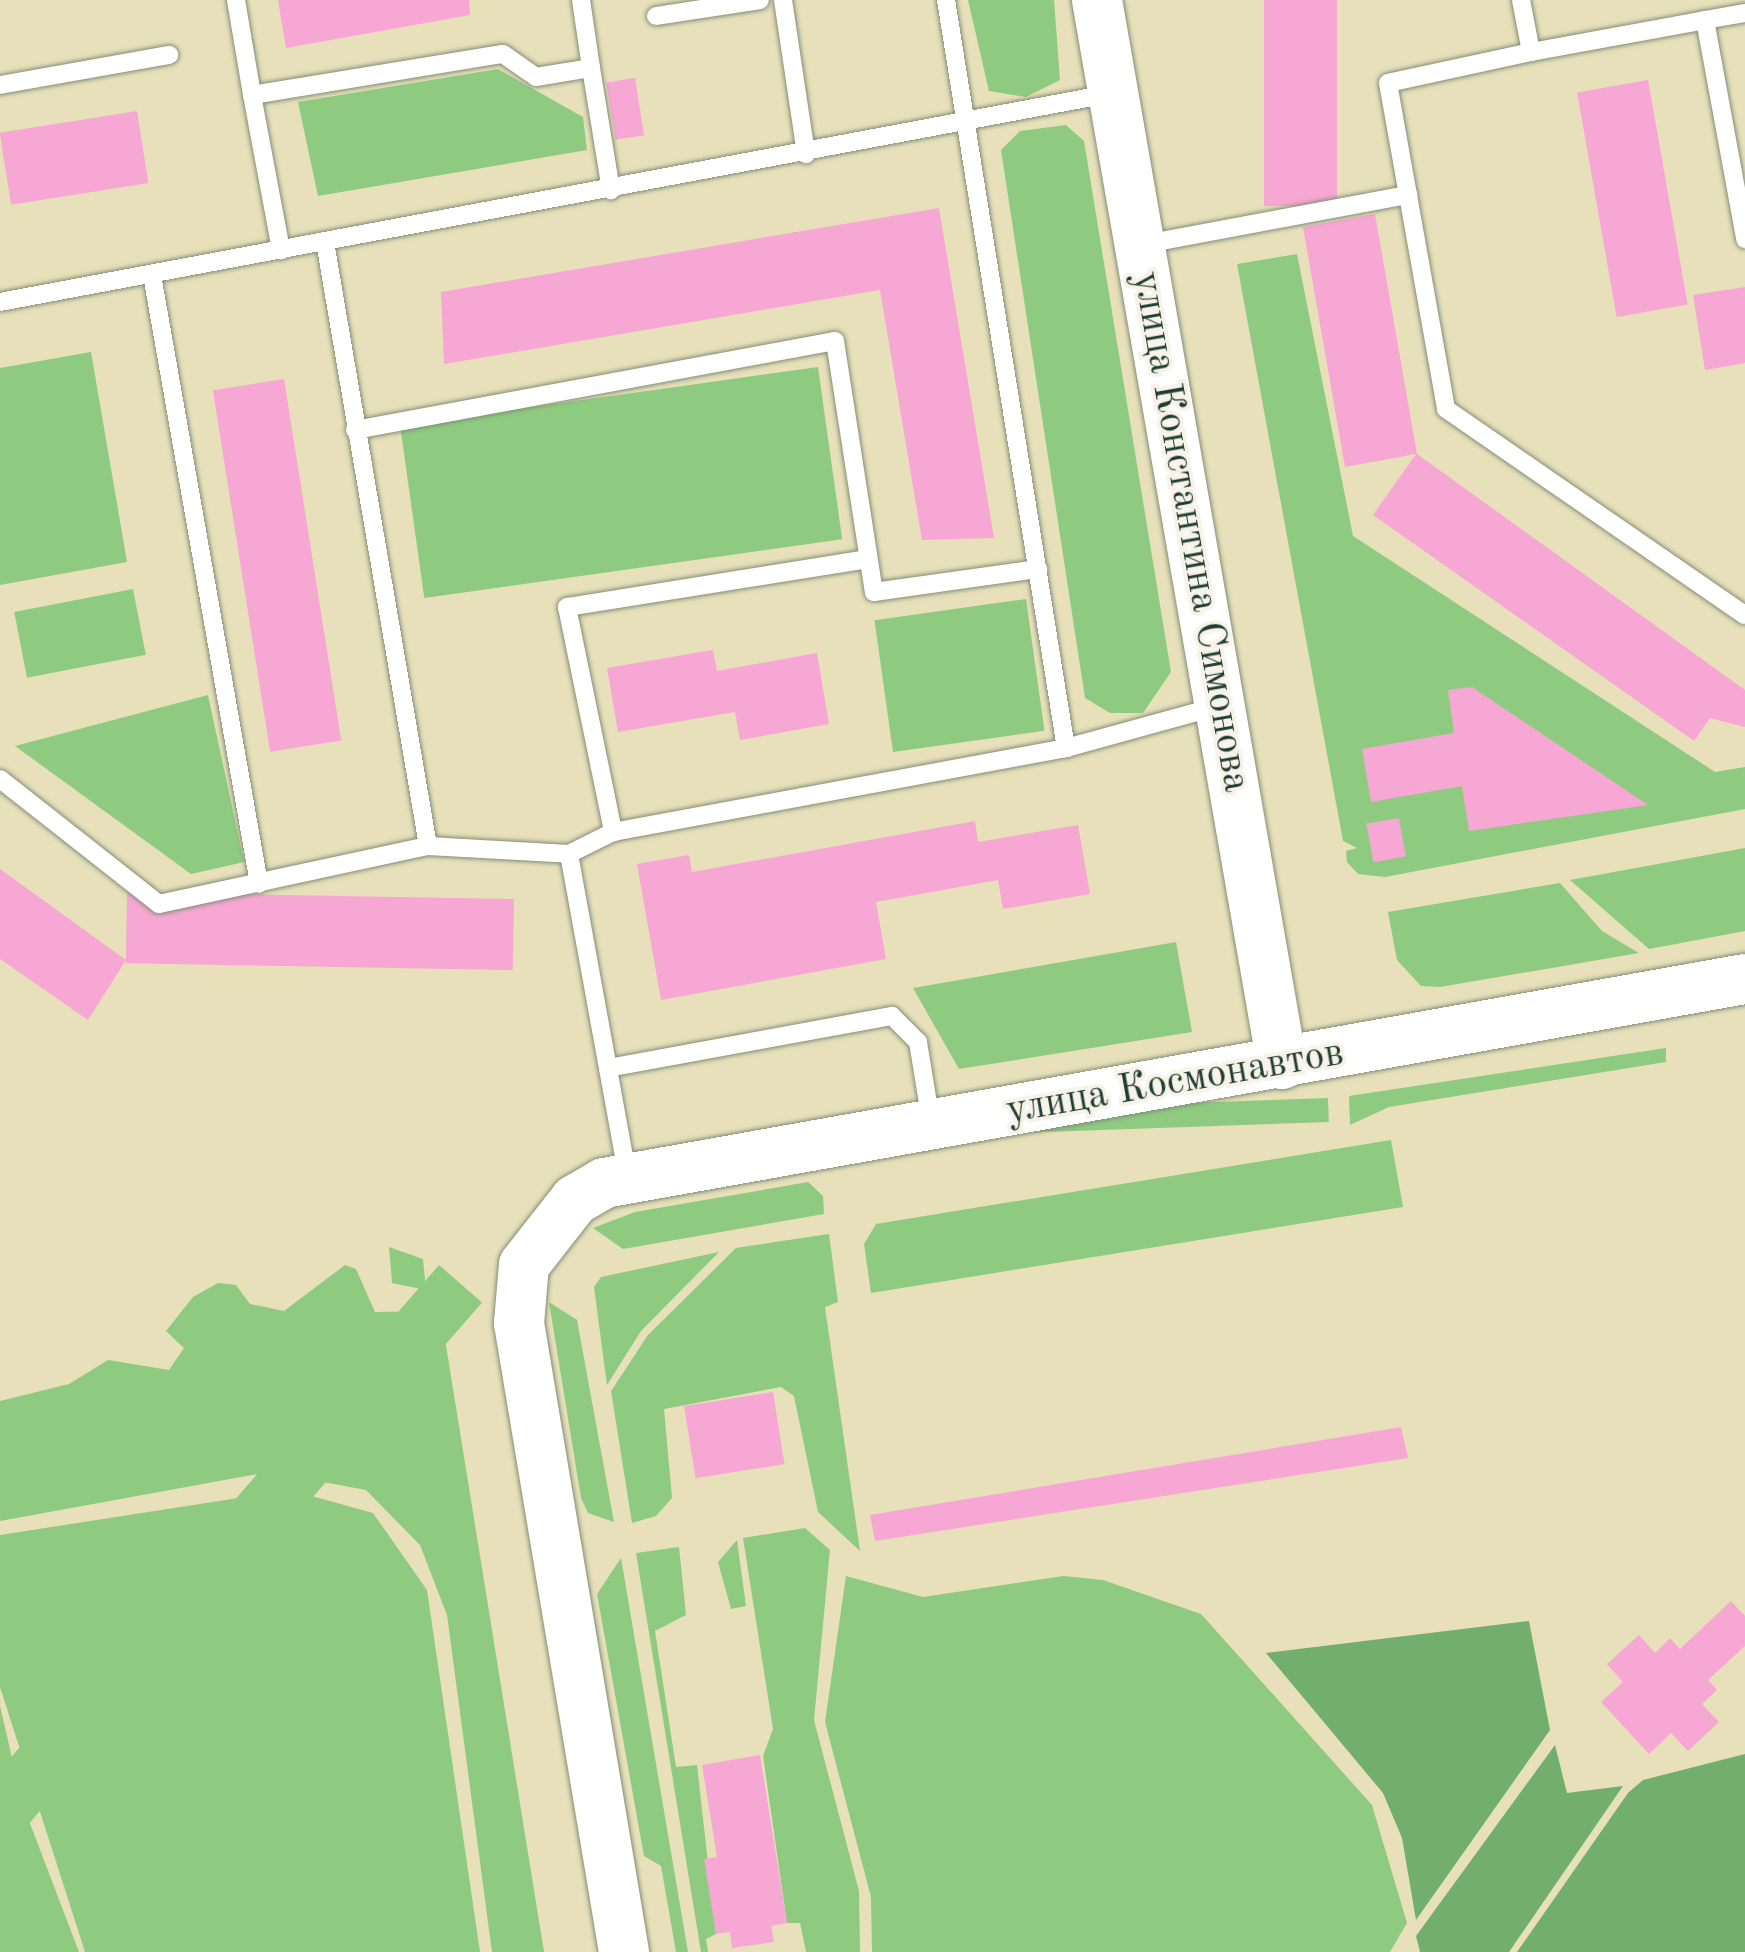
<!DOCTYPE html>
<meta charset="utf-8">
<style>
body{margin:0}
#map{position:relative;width:1745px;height:1952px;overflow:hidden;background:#e7e0ba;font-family:"Old Standard TT",serif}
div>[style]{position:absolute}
.green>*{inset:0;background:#8ecb81;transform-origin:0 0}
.forest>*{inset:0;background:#72af6f}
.building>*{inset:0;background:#f7a7d3;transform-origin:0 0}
.roads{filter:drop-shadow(0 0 2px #838e77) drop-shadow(0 0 2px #838e77)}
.service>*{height:18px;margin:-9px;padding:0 9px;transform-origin:9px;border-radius:9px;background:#fff}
.secondary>*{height:50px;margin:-25px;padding:0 25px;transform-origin:25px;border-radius:25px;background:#fff}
span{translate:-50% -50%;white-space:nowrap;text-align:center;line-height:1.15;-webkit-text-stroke:8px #f7f3e8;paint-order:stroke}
.street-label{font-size:40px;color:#1f3d34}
</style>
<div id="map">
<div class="green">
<div style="clip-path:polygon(968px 0,1054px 0,1060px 80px,1026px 97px,989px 91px)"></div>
<div style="clip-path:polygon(498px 69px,583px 117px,587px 150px,318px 196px,298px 102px)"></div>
<div style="clip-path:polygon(1066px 125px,1084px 141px,1171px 672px,1143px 713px,1110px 713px,1085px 698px,1001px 150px,1020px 131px)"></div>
<div style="clip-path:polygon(1297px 254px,1353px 536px,1715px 772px,1745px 767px,1745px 809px,1385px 877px,1358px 874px,1347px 862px,1346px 851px,1357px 848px,1343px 841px,1237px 264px)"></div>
<div style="clip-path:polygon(91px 352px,127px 562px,0 585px,0 368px)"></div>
<div style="left:818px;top:367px;width:174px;height:422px;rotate:82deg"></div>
<div style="left:133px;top:589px;width:67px;height:121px;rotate:79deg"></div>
<div style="left:1026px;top:599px;width:133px;height:153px;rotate:82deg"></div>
<div style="clip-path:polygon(208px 695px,244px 862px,191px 874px,15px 746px)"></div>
<div style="clip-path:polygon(1745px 848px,1745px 931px,1649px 949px,1570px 880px)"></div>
<div style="clip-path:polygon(1560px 883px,1602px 931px,1639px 953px,1440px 987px,1421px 986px,1397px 960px,1388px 912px)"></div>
<div style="clip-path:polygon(1176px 942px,1192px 1032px,959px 1069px,913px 988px)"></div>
<div style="clip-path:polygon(1666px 1048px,1666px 1062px,1389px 1107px,1350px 1125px,1349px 1096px)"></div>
<div style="left:1328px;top:1098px;width:24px;height:475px;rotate:88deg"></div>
<div style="clip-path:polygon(1391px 1140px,1403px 1207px,871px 1293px,864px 1244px,876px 1224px)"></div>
<div style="clip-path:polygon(808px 1182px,823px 1196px,824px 1214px,623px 1249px,593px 1228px,635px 1212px)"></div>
<div style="clip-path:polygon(829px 1234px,838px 1302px,825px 1307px,860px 1551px,818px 1512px,794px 1396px,781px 1387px,664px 1409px,672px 1498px,656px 1516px,632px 1523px,611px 1391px,648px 1335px,736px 1248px)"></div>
<div style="clip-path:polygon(389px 1247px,423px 1259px,426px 1290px,392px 1283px)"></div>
<div style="clip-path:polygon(719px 1252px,641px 1331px,607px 1385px,594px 1287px,601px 1277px)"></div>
<div style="clip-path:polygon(345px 1265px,356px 1269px,375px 1312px,433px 1311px,444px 1333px,544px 1952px,492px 1952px,447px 1615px,420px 1545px,366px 1490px,269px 1472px,0 1521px,0 1401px,69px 1384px,108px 1360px,169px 1370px,184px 1348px,166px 1331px,193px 1297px,218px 1283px,236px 1285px,250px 1304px,284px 1311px)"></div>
<div style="left:439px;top:1265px;width:57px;height:697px;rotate:41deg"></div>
<div style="clip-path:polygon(549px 1302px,577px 1320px,614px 1522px,588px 1513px,581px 1498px)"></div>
<div style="clip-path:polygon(290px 1490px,373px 1513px,427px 1590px,480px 1952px,85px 1952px,0 1687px,0 1535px)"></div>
<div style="clip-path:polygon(805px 1528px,830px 1550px,814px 1720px,859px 1891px,860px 1952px,806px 1952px,800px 1923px,787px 1923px,763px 1756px,773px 1729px,743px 1538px)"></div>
<div style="clip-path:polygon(737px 1540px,746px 1606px,731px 1609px,718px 1562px)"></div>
<div style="clip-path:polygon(679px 1547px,686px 1615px,655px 1631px,676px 1767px,697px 1765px,716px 1934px,706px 1939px,708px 1952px,701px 1952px,636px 1553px)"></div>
<div style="clip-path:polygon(621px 1558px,688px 1952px,676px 1952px,661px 1866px,644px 1856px,597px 1594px)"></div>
<div style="clip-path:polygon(846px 1576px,923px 1597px,1063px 1576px,1103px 1580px,1201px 1614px,1372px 1805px,1407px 1923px,1390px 1952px,872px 1952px,871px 1897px,825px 1722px)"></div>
<div style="clip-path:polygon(0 1706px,23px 1805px,79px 1952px,0 1952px)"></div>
</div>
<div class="forest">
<div style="clip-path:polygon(1529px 1621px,1550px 1730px,1416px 1920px,1402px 1838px,1383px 1793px,1266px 1653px)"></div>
<div style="clip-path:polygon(1555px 1745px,1567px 1793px,1623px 1786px,1509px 1952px,1420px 1952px,1416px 1936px)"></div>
<div style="clip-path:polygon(1745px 1754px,1745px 1952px,1517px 1952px,1628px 1793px,1643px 1780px)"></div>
</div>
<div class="building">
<div style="clip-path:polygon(278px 0,469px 0,470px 15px,286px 48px)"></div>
<div style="left:1264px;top:0;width:73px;height:206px"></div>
<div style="left:635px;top:78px;width:58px;height:29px;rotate:81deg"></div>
<div style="left:1648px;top:80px;width:228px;height:72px;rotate:80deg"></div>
<div style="left:137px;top:111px;width:73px;height:139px;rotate:81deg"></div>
<div style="clip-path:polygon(939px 208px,994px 538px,922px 540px,880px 290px,444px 364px,441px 292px)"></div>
<div style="clip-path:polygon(1375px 214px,1417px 454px,1745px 690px,1745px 727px,1710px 718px,1694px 741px,1373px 515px,1416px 454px,1345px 467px,1303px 227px)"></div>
<div style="clip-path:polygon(1745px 287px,1745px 363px,1705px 370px,1693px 295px)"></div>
<div style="left:284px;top:379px;width:366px;height:72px;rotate:81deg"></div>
<div style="clip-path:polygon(713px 650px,717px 671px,817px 653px,829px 724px,740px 740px,735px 712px,618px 732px,607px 668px)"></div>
<div style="clip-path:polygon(1472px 687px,1648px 805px,1469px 831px,1462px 786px,1371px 802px,1362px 749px,1454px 733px,1448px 690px)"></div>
<div style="left:1399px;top:818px;width:39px;height:33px;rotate:80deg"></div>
<div style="clip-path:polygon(975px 821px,978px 842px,1078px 825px,1090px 894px,1003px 909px,998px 880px,876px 902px,886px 959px,661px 1000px,637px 864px,689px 855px,692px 872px)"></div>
<div style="clip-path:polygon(0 869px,126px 960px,88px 1020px,0 959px)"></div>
<div style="left:514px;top:899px;width:71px;height:387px;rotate:91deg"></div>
<div style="left:773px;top:1392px;width:73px;height:90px;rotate:81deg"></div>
<div style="clip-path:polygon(1401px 1427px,1408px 1458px,875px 1541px,870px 1515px)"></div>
<div style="clip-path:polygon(1731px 1601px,1745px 1616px,1745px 1646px,1708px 1680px,1717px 1690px,1702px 1704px,1719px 1722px,1688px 1751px,1671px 1733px,1649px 1754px,1601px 1702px,1623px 1682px,1607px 1664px,1639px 1635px,1655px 1653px,1670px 1638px,1680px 1649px)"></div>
<div style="clip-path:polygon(760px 1755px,787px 1923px,771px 1926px,774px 1942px,732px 1948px,730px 1932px,716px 1934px,704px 1859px,717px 1857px,702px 1765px)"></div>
</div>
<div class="roads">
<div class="service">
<div style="left:236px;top:0;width:96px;rotate:80.4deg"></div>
<div style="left:252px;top:95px;width:254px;rotate:-9.3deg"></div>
<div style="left:503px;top:54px;width:40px;rotate:34.9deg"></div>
<div style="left:536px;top:77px;width:56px;rotate:-9.3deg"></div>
<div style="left:591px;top:68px;width:124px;rotate:80.7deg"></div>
<div style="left:581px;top:0;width:69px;rotate:81.6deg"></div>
<div style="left:783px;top:0;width:156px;rotate:81.5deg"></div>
<div style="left:946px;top:0;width:758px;rotate:80.89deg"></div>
<div style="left:1521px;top:0;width:53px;rotate:79.1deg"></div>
<div style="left:1531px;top:52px;width:146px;rotate:167.8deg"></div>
<div style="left:1388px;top:83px;width:331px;rotate:79.9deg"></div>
<div style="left:1446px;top:409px;width:363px;rotate:34.6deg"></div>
<div style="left:656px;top:16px;width:105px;rotate:-8.7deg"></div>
<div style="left:1705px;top:20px;width:41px;rotate:-9.9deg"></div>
<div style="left:1531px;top:52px;width:177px;rotate:-10.4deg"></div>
<div style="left:1705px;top:20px;width:223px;rotate:79.6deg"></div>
<div style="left:0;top:85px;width:172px;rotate:-10.1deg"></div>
<div style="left:252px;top:95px;width:158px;rotate:79.4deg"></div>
<div style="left:325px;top:242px;width:613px;rotate:80.32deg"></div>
<div style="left:428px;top:846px;width:141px;rotate:3.2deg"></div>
<div style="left:569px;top:854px;width:325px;rotate:79.7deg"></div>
<div style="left:1140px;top:245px;width:273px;rotate:-10.6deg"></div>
<div style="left:152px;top:275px;width:618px;rotate:80.03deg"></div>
<div style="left:0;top:302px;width:1127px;rotate:-10.63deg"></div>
<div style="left:355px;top:430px;width:488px;rotate:-10.5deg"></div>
<div style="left:835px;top:341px;width:254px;rotate:81.2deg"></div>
<div style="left:874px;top:592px;width:166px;rotate:-8deg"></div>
<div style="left:868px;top:559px;width:305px;rotate:170.9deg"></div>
<div style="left:567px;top:607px;width:230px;rotate:78.4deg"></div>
<div style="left:613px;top:832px;width:461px;rotate:-10.5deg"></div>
<div style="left:1066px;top:748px;width:155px;rotate:-15.4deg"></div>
<div style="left:0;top:779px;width:202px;rotate:38.2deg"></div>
<div style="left:159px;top:904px;width:275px;rotate:-12.2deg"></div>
<div style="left:569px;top:854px;width:49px;rotate:-26.6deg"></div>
<div style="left:608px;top:1068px;width:289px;rotate:-10.4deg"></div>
<div style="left:892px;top:1016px;width:37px;rotate:45deg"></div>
<div style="left:918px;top:1042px;width:80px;rotate:80.7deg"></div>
</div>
<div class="secondary">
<div style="left:1097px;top:0;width:1080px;rotate:80.14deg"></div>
<div style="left:624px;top:1952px;width:638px;rotate:-99.48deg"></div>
<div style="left:519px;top:1323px;width:58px;rotate:-85.1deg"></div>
<div style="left:524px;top:1265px;width:83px;rotate:-51.9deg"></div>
<div style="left:575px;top:1200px;width:34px;rotate:-30deg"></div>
<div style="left:604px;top:1183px;width:1159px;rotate:-10.14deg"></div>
</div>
</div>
<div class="street-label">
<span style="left:1190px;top:532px;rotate:80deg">улица Константина Симонова</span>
<span style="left:1175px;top:1083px;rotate:-10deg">улица Космонавтов</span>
</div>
</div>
